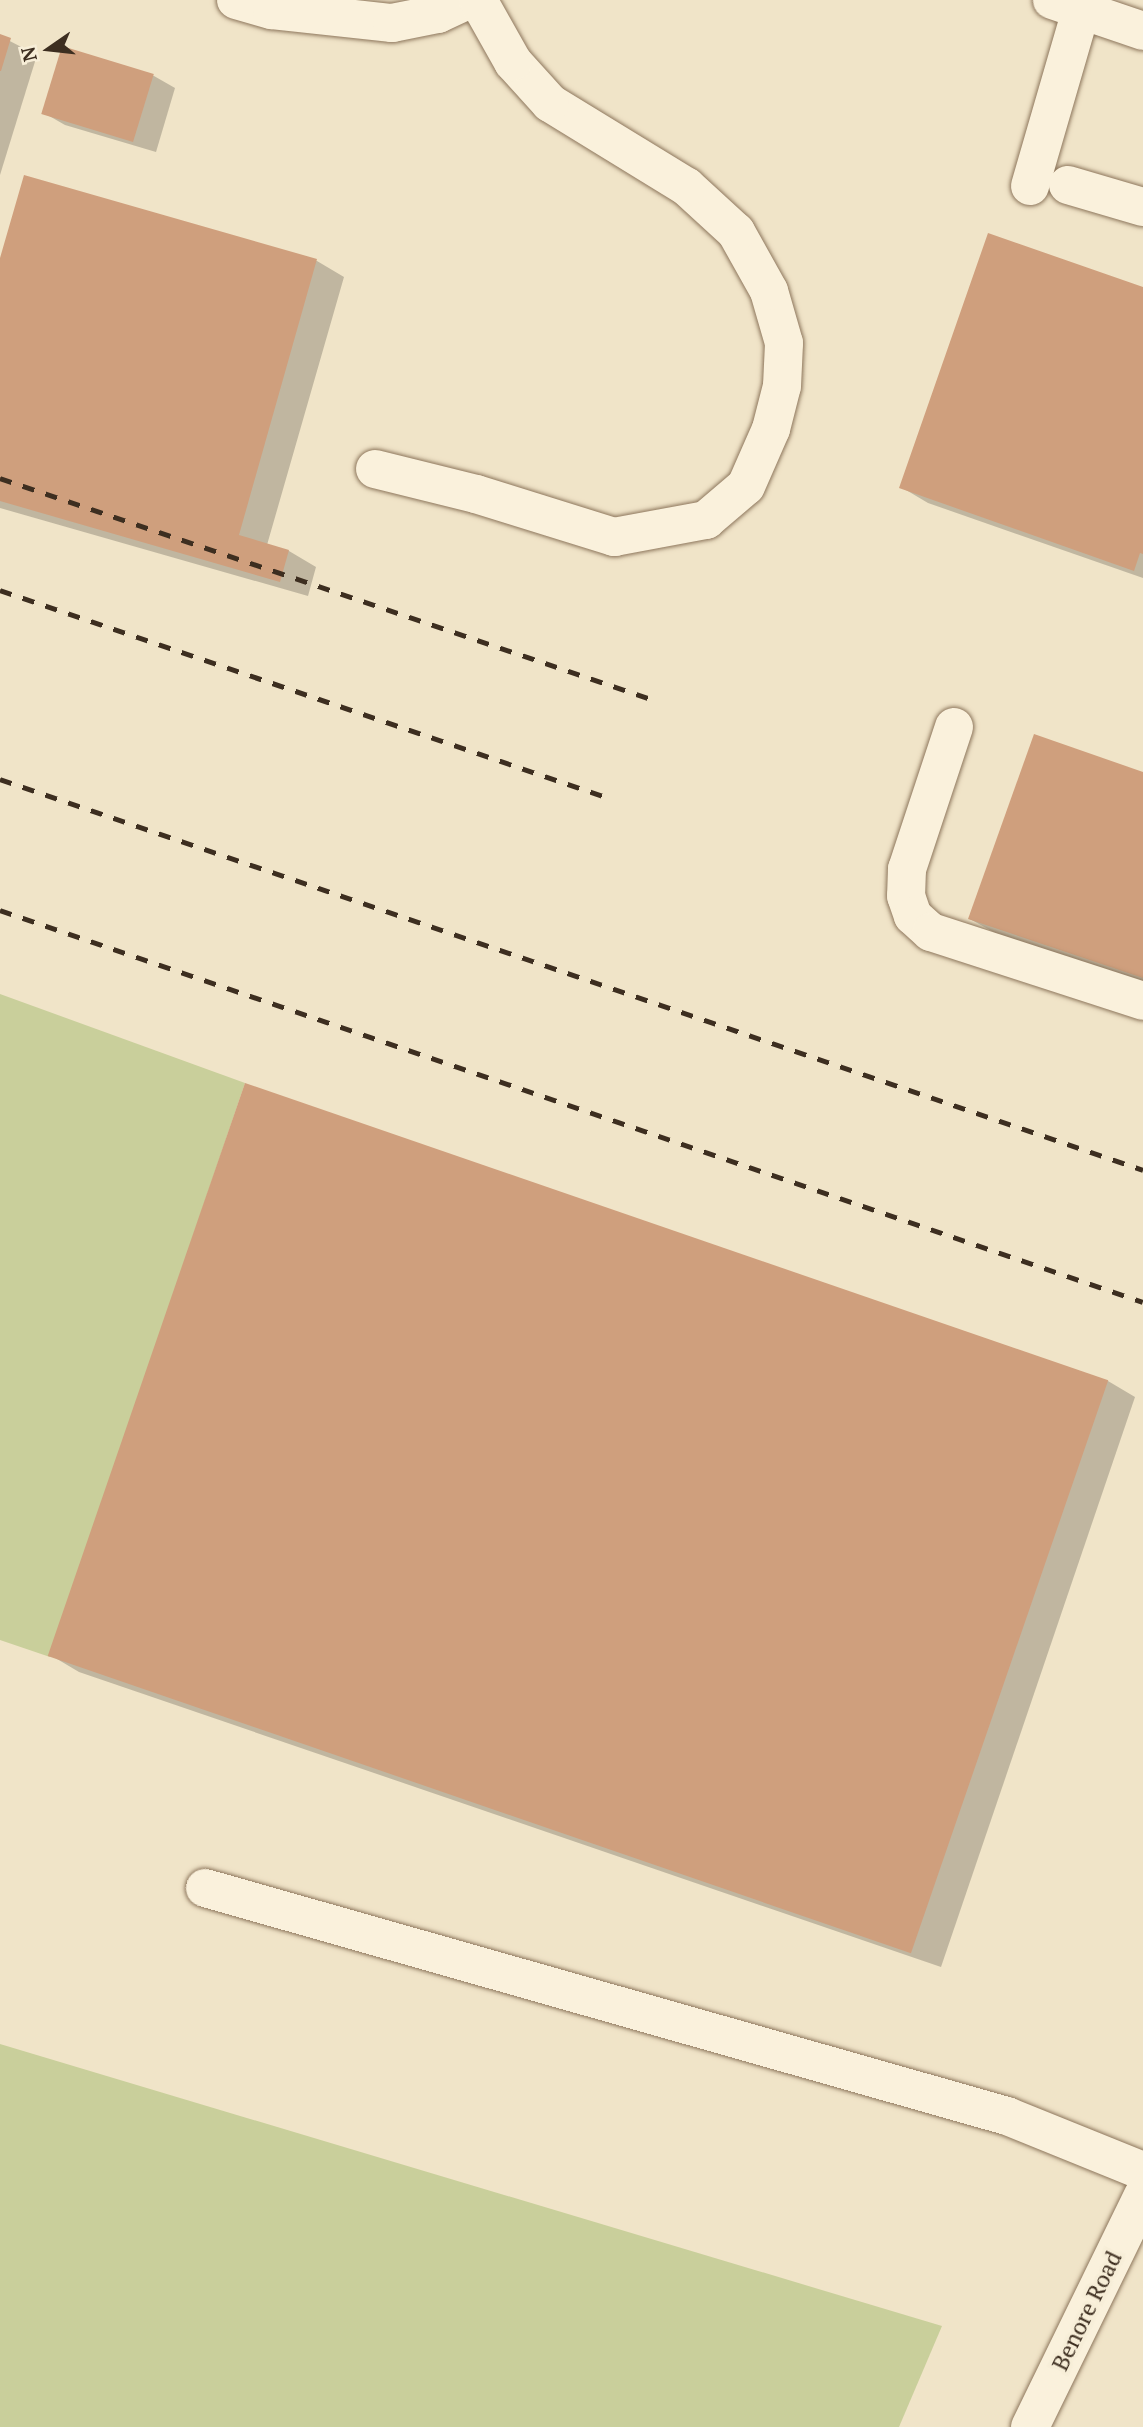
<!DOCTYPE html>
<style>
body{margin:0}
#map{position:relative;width:1143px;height:2427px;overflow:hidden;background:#f0e4c8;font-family:"PT Serif",serif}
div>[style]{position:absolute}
.green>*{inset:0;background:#c9cf9b}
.shadow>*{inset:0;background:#0003}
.building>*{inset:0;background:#cf9f7d;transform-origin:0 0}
.roads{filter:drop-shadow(0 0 2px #8d765c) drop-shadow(0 0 2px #8d765c)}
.minor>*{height:38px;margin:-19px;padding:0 19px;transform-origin:19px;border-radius:19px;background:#faf1dc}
.rail>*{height:5px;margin-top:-2.5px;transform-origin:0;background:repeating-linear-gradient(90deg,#3d2e20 0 12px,transparent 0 24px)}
span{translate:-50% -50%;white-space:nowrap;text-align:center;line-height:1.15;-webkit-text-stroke:7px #f7eed8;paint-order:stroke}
.street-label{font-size:23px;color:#3d2e20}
.north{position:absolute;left:14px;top:14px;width:70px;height:70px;-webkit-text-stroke:5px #f7eed8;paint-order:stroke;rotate:256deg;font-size:19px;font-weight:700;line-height:28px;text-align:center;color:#3d2e20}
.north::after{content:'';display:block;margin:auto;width:24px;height:32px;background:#3d2e20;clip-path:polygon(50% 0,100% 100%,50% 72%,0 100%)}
</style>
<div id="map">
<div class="green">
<div style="clip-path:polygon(0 994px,245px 1083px,50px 1657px,0 1640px)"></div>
<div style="clip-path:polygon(0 2044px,942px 2326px,899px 2427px,0 2427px)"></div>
</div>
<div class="shadow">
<div style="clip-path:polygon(0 36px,37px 55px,0 175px)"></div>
<div style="clip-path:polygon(63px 49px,154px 76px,175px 88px,156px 152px,65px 125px,44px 113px)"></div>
<div style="clip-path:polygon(25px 177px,317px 261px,344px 277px,267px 545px,289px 551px,316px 567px,308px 596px,0 508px,0 264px)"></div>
<div style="clip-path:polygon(1143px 289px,1143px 578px,928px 503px,901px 487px)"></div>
<div style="clip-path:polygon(1143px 774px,1143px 983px,997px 934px,970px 919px)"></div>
<div style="clip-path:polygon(246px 1085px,1108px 1381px,1135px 1397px,941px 1967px,79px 1672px,52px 1656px)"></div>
</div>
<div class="building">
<div style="clip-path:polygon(0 34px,11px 38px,1px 71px,0 71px)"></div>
<div style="left:62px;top:46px;width:96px;height:71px;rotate:17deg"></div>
<div style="clip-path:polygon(24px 175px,317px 259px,239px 535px,289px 550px,280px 582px,0 501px,0 258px)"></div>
<div style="clip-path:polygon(988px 233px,1143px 287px,1143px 554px,1140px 553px,1134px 571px,899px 488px)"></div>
<div style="clip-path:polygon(1034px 734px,1143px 772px,1143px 978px,968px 919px)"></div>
<div style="left:245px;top:1083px;width:913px;height:606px;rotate:19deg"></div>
</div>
<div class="roads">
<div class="minor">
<div style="left:236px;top:0;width:37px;rotate:16deg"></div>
<div style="left:272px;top:10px;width:121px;rotate:6.2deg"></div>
<div style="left:392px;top:23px;width:47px;rotate:-11.1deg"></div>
<div style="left:438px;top:14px;width:33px;rotate:-25deg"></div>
<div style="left:1052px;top:0;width:96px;rotate:18.8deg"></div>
<div style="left:1068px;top:185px;width:78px;rotate:16.3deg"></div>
<div style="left:1030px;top:186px;width:183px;rotate:-73.8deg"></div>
<div style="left:375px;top:469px;width:104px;rotate:13.9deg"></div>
<div style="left:476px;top:494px;width:145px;rotate:17.3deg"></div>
<div style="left:614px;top:537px;width:94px;rotate:-10.5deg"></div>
<div style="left:706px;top:520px;width:52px;rotate:-40.4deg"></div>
<div style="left:746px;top:486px;width:62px;rotate:-66.3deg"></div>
<div style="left:771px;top:429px;width:44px;rotate:-75.7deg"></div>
<div style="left:782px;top:386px;width:43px;rotate:-87.3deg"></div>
<div style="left:784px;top:343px;width:54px;rotate:-106.1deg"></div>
<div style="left:769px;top:291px;width:68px;rotate:-119.2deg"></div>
<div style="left:736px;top:232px;width:67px;rotate:-137.4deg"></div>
<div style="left:687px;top:187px;width:161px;rotate:-148.5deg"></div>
<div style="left:550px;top:103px;width:55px;rotate:-132.1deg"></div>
<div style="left:513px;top:62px;width:71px;rotate:-119.4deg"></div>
<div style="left:954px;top:727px;width:150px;rotate:108.3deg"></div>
<div style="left:907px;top:869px;width:27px;rotate:92deg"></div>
<div style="left:906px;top:896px;width:21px;rotate:71deg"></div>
<div style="left:913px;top:916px;width:24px;rotate:42deg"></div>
<div style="left:931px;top:932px;width:223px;rotate:18deg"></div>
<div style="left:205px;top:1888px;width:834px;rotate:15.87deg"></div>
<div style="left:1007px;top:2116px;width:147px;rotate:22deg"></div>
<div style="left:1030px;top:2427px;width:258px;rotate:-64deg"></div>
</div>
</div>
<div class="rail">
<div style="left:0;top:478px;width:694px;rotate:18.75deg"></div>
<div style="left:0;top:590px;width:647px;rotate:18.86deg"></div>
<div style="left:0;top:779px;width:1208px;rotate:18.88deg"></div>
<div style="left:0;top:910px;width:1208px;rotate:18.93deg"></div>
</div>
<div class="street-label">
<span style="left:1087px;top:2311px;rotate:-64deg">Benore Road</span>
</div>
<div class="north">N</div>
</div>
